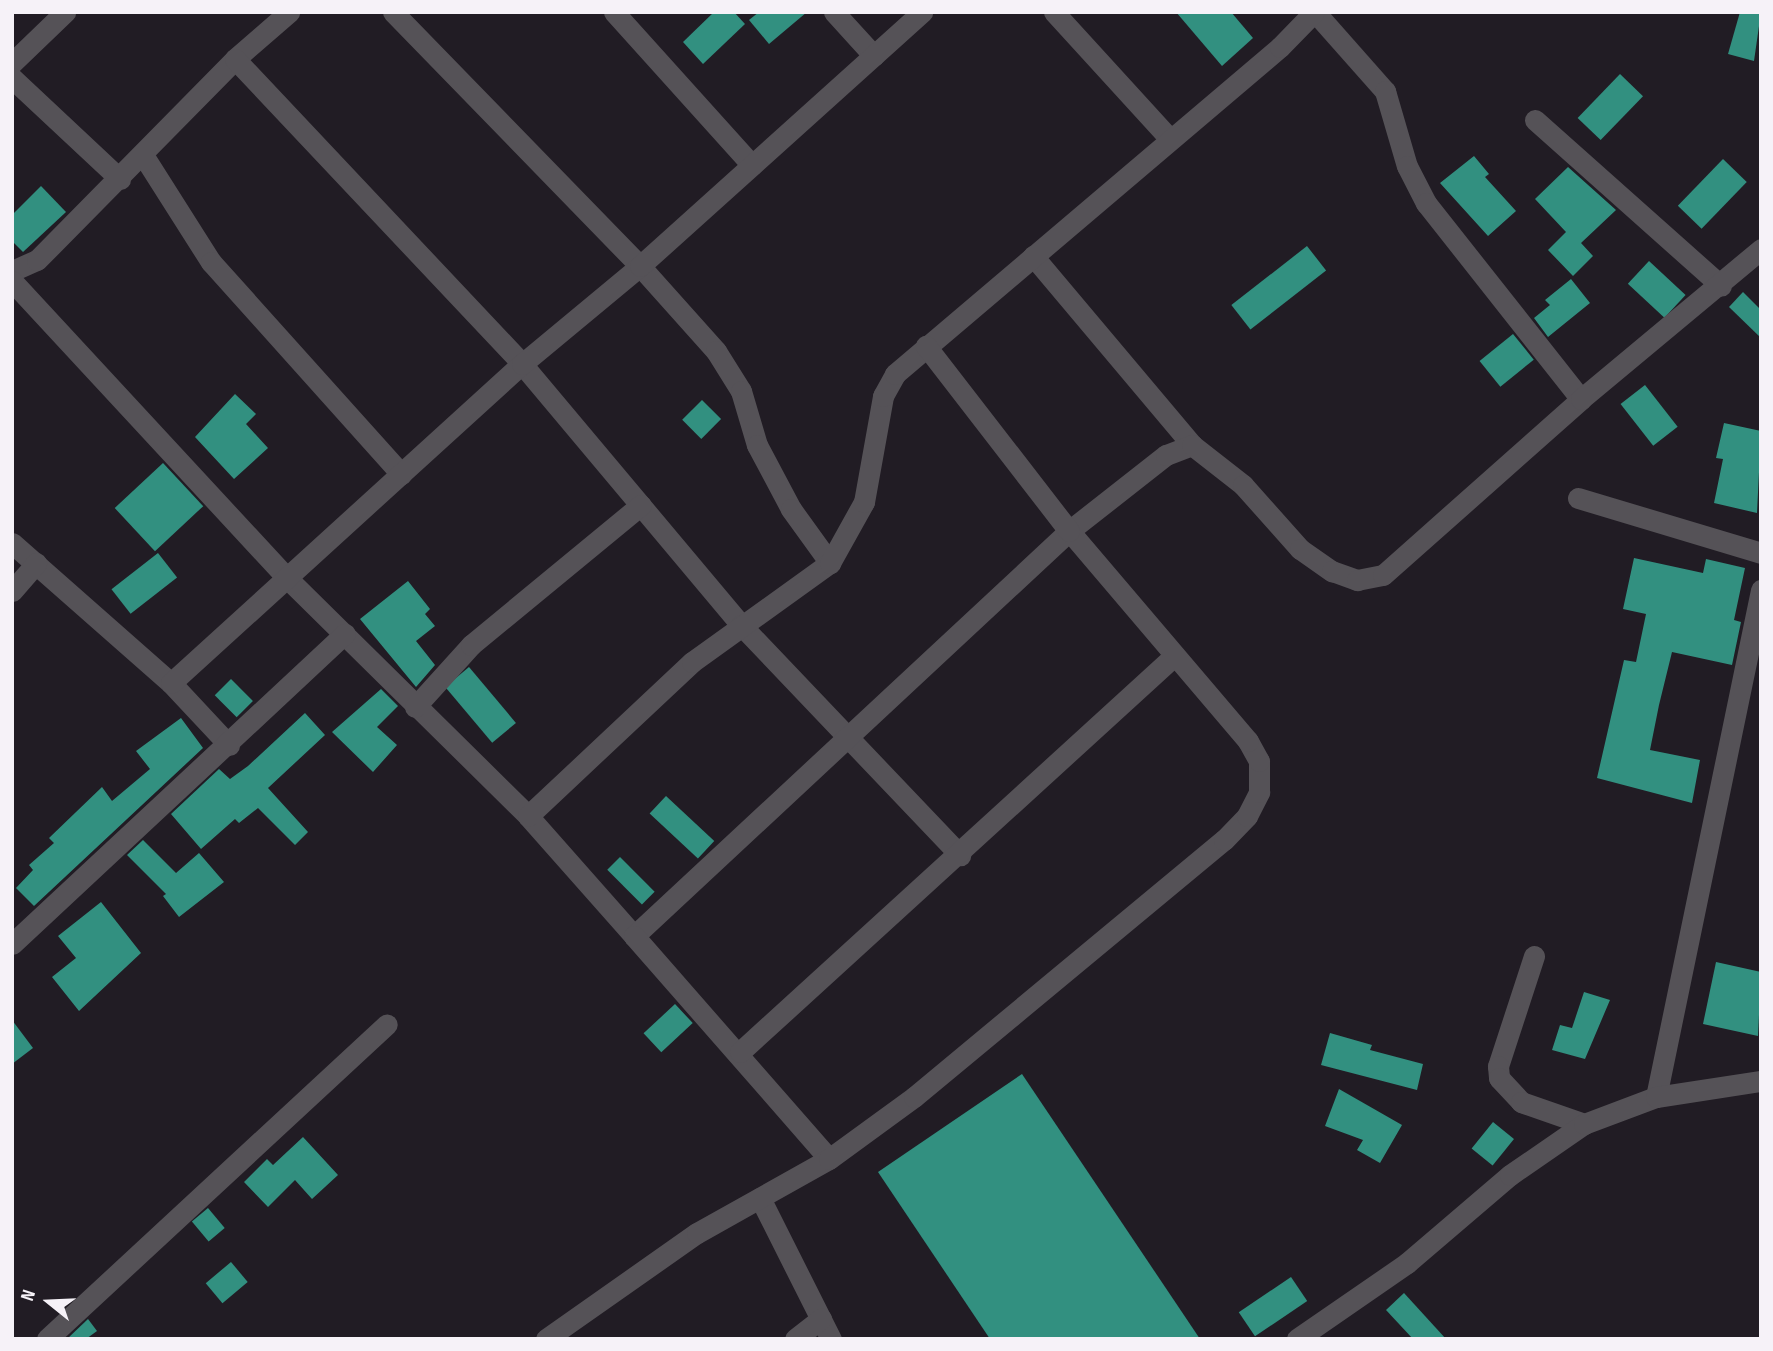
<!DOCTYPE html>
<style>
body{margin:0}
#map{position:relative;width:1773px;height:1351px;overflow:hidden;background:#211c24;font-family:"Sofia Sans Condensed",sans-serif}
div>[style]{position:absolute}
.building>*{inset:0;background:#329080;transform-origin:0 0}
.minor>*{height:21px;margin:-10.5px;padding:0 10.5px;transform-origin:10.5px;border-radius:10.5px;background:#555257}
span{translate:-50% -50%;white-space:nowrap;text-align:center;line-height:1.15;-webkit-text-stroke:5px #211c24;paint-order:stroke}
.frame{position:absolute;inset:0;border:14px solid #f6f2f8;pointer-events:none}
.north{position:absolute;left:14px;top:1267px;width:70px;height:70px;-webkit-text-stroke:5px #211c24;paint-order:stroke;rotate:288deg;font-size:19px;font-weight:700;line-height:28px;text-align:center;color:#f6f2f8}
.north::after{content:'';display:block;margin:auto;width:24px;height:32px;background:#f6f2f8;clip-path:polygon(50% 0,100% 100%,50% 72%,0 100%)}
</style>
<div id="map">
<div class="building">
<div style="clip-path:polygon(714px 12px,734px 12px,745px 24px,703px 64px,683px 42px)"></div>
<div style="clip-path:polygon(759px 12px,807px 12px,769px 44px,749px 20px)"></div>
<div style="clip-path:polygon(1176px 12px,1231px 12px,1253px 38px,1222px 66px)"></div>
<div style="clip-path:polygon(1740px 12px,1761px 12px,1754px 61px,1728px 54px)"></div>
<div style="left:1620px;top:74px;width:32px;height:61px;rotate:44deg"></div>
<div style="clip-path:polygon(1474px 156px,1489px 174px,1485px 177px,1516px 211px,1488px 236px,1440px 183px)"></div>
<div style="left:1723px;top:159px;width:33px;height:65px;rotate:44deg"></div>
<div style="clip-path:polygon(1568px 167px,1616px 210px,1581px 243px,1593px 256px,1573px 276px,1548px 250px,1566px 232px,1535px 199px)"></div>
<div style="clip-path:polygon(41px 186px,66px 212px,23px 252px,12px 241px,12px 215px)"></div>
<div style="left:1307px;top:246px;width:31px;height:96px;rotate:52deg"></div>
<div style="left:1649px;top:261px;width:50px;height:31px;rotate:43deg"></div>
<div style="clip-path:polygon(1571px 279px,1590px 303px,1548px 337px,1534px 318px,1550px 305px,1545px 300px)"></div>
<div style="clip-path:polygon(1743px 292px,1761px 310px,1761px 338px,1729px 307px)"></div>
<div style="left:1513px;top:334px;width:33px;height:43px;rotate:51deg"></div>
<div style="left:1645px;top:385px;width:53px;height:31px;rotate:52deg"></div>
<div style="clip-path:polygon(235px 394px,256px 414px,246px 424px,268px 448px,234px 479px,195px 437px)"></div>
<div style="left:702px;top:400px;width:27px;height:28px;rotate:45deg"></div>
<div style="clip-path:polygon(1724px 423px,1761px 431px,1757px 513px,1714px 503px,1723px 459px,1716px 458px)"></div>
<div style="left:163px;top:463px;width:59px;height:66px;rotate:47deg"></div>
<div style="left:158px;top:553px;width:31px;height:59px;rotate:52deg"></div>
<div style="clip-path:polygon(1634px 558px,1703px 573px,1706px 559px,1745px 568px,1734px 620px,1741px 622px,1732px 665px,1672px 652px,1659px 705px,1650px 750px,1700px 760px,1692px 803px,1597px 778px,1624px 660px,1636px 662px,1646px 614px,1623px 609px)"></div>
<div style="clip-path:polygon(408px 581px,430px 609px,425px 614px,435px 626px,416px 641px,435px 665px,416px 687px,360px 619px)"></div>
<div style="left:469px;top:667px;width:73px;height:31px;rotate:50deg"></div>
<div style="left:231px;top:679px;width:31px;height:23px;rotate:45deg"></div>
<div style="clip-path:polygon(381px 689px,398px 706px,377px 727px,397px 745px,373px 772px,332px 732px)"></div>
<div style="clip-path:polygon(305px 713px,325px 735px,268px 788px,308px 832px,295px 845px,258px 808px,239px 823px,235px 819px,201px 849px,171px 814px,219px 769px,230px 779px,248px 766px)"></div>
<div style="clip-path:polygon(181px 718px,203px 748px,34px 906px,16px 888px,33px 870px,29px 865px,54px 843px,49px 838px,102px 787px,112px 801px,150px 769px,136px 751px)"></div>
<div style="left:666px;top:796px;width:66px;height:24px;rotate:43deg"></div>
<div style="clip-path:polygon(143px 840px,176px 873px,199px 853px,224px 882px,179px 917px,163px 896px,166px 894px,127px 855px)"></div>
<div style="left:620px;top:857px;width:49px;height:18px;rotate:45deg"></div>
<div style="clip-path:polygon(101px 902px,141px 953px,79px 1011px,52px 977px,76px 958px,58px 936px)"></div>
<div style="clip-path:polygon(1716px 962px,1761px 972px,1758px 1036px,1703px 1024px)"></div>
<div style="clip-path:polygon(1584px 992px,1610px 1000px,1585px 1059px,1552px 1050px,1560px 1025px,1572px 1028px)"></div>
<div style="left:675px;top:1004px;width:26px;height:43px;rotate:47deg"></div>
<div style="clip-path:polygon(12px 1020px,33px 1048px,12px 1064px)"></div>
<div style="clip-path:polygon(1330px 1033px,1372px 1045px,1370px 1050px,1423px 1064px,1417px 1090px,1321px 1065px)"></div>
<div style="clip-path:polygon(1022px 1074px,1200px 1339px,990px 1339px,878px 1172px)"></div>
<div style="clip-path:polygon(1339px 1089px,1402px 1125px,1380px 1163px,1357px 1150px,1363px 1140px,1325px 1126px)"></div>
<div style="left:1493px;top:1122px;width:27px;height:34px;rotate:39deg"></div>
<div style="clip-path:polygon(303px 1137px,338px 1175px,312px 1199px,295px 1180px,268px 1207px,244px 1182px,267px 1159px,273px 1165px)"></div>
<div style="left:208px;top:1208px;width:26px;height:21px;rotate:50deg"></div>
<div style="left:231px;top:1262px;width:26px;height:33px;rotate:50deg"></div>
<div style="left:1291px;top:1277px;width:29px;height:63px;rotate:56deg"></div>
<div style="clip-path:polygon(1404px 1293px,1446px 1339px,1413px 1339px,1386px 1310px)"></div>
<div style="clip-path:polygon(88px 1319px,97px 1331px,86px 1339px,67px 1339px)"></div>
</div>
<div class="minor">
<div style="left:393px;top:12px;width:354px;rotate:45.8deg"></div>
<div style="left:640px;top:266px;width:114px;rotate:48.2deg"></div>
<div style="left:716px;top:351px;width:47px;rotate:58deg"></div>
<div style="left:741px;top:391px;width:56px;rotate:73.5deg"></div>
<div style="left:757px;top:445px;width:72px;rotate:62deg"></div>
<div style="left:791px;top:509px;width:67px;rotate:54.2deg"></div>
<div style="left:614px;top:12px;width:206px;rotate:48deg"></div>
<div style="left:834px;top:12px;width:59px;rotate:47.7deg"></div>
<div style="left:1054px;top:12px;width:172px;rotate:47.6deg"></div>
<div style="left:1315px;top:12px;width:106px;rotate:48.5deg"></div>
<div style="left:1385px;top:91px;width:78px;rotate:73.7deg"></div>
<div style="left:1407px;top:166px;width:42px;rotate:62.8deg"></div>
<div style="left:1426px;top:203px;width:250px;rotate:51.7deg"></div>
<div style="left:235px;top:59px;width:72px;rotate:-41deg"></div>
<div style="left:12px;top:63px;width:74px;rotate:-43.9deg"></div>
<div style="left:12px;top:78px;width:148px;rotate:43.1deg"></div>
<div style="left:1535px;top:120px;width:249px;rotate:41.7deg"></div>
<div style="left:143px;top:155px;width:127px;rotate:57.6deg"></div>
<div style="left:211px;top:262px;width:285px;rotate:48.1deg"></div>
<div style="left:1033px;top:256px;width:247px;rotate:49.9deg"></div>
<div style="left:12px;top:271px;width:27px;rotate:-24deg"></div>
<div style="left:37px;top:260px;width:282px;rotate:-45.4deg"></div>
<div style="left:235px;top:59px;width:419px;rotate:46.7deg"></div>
<div style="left:522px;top:364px;width:341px;rotate:50deg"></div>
<div style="left:741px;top:625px;width:318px;rotate:46.4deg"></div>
<div style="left:12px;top:281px;width:405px;rotate:47.2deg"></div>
<div style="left:287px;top:578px;width:339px;rotate:44.6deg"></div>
<div style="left:528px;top:816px;width:160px;rotate:48.5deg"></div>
<div style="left:634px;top:936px;width:594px;rotate:-42.95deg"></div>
<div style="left:1069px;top:531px;width:123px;rotate:-38.1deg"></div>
<div style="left:1166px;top:455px;width:28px;rotate:-21deg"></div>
<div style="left:1192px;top:445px;width:65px;rotate:38.1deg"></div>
<div style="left:1243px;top:485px;width:86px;rotate:48.3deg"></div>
<div style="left:1300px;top:549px;width:39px;rotate:35deg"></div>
<div style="left:1332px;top:571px;width:27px;rotate:20deg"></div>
<div style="left:1357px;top:580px;width:26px;rotate:-11deg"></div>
<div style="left:1383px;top:575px;width:265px;rotate:-41.6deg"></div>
<div style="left:1581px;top:399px;width:234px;rotate:-39.8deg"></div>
<div style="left:1578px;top:498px;width:191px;rotate:16.7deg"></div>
<div style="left:12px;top:543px;width:212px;rotate:41.4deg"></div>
<div style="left:171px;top:683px;width:85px;rotate:46.9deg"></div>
<div style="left:12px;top:591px;width:37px;rotate:-49deg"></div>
<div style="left:171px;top:683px;width:474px;rotate:-42.3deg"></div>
<div style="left:522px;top:364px;width:153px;rotate:-39.7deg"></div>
<div style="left:640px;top:266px;width:380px;rotate:-42deg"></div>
<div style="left:415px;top:707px;width:84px;rotate:-47.9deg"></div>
<div style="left:471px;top:645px;width:220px;rotate:-39.5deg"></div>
<div style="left:528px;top:816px;width:225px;rotate:-43.2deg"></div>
<div style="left:692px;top:662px;width:170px;rotate:-35.7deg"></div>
<div style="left:830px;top:563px;width:70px;rotate:-60.9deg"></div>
<div style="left:864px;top:502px;width:108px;rotate:-79.8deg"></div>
<div style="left:883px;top:396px;width:25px;rotate:-61deg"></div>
<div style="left:895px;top:374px;width:505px;rotate:-40.34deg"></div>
<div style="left:1280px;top:47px;width:49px;rotate:-45.8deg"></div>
<div style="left:634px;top:936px;width:296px;rotate:48.8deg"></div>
<div style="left:12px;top:944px;width:455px;rotate:-43deg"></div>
<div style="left:1534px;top:956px;width:116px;rotate:108.1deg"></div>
<div style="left:1498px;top:1066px;width:12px;rotate:85deg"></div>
<div style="left:1499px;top:1078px;width:33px;rotate:47deg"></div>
<div style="left:1521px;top:1102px;width:67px;rotate:19.2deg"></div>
<div style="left:740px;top:1052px;width:586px;rotate:-42.37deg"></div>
<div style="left:1656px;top:1097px;width:518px;rotate:-78.3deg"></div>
<div style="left:760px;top:1198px;width:158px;rotate:63.3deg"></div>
<div style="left:47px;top:1339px;width:463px;rotate:-42.8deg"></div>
<div style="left:546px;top:1339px;width:184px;rotate:-35.1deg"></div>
<div style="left:697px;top:1233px;width:151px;rotate:-29.3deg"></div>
<div style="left:829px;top:1159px;width:105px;rotate:-36.1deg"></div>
<div style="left:914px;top:1097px;width:403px;rotate:-39.7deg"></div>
<div style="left:1224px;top:840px;width:33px;rotate:-46deg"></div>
<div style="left:1247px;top:816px;width:27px;rotate:-63deg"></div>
<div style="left:1259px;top:792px;width:31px;rotate:-90deg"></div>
<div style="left:1259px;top:761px;width:23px;rotate:-119deg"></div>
<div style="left:1248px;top:741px;width:276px;rotate:-130.4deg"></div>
<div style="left:1069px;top:531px;width:234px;rotate:-127.7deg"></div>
<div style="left:795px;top:1339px;width:33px;rotate:-38deg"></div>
<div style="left:1297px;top:1339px;width:134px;rotate:-34.6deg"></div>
<div style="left:1407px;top:1263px;width:135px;rotate:-40.5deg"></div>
<div style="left:1510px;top:1175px;width:90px;rotate:-34.6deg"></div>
<div style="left:1584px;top:1124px;width:77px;rotate:-20.6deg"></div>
<div style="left:1656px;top:1097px;width:106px;rotate:-8.7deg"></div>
</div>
<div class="frame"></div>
<div class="north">N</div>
</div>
